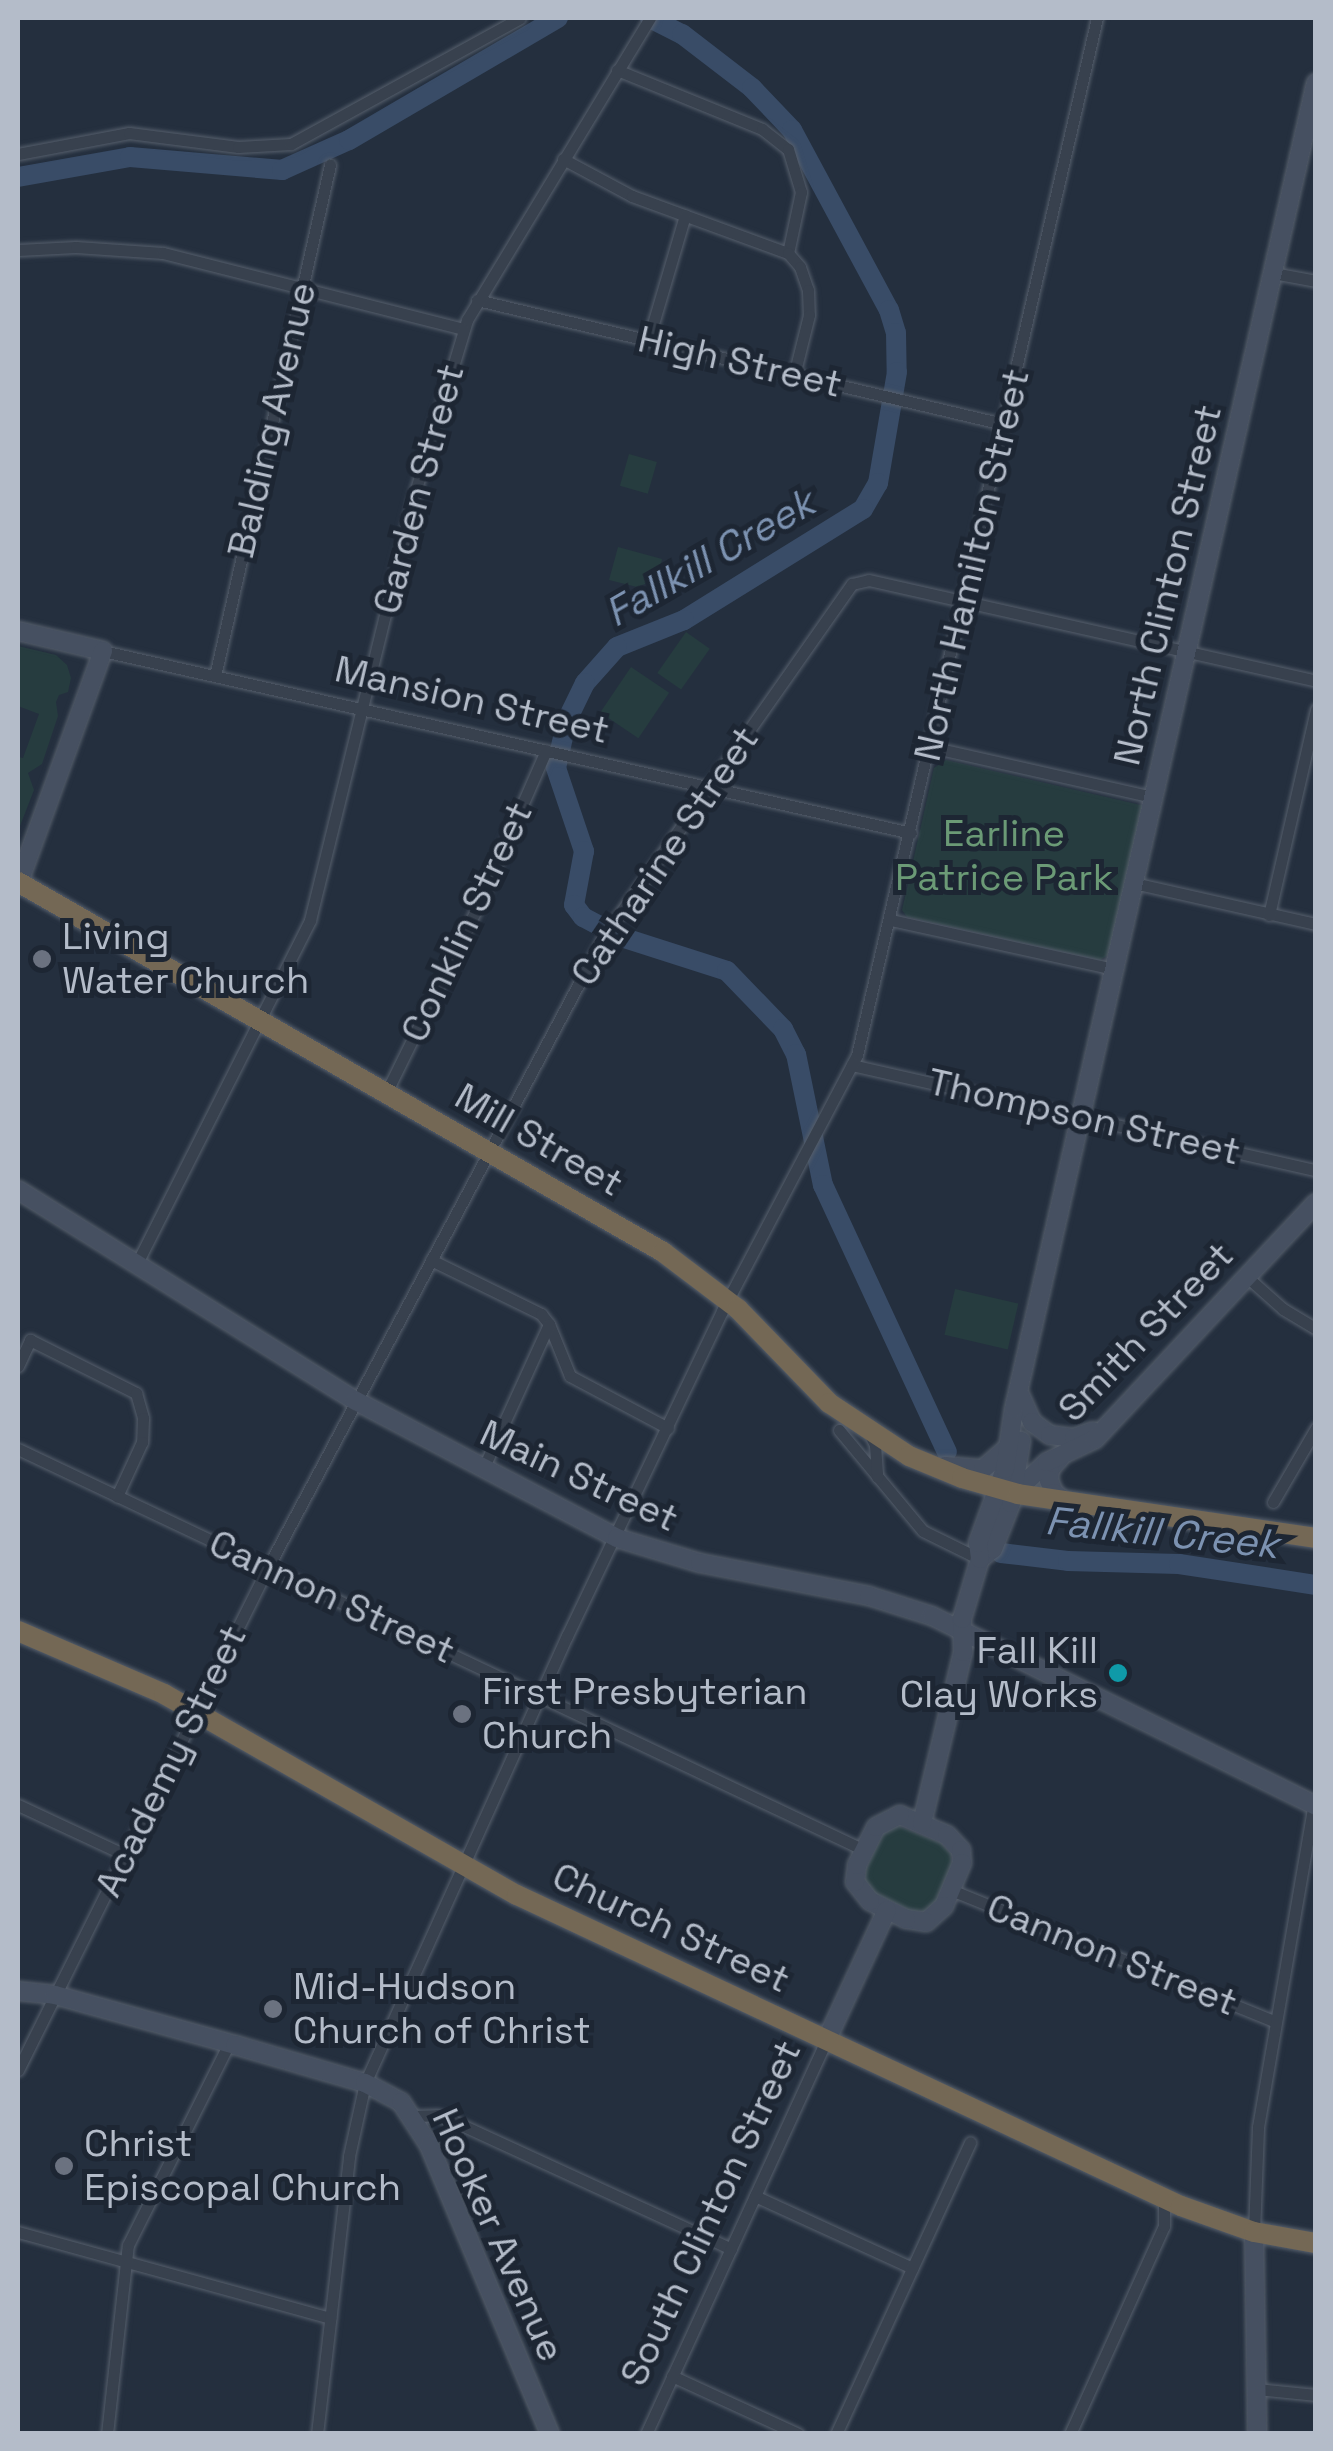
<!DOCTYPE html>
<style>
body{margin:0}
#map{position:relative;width:1333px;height:2451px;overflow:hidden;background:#242f3e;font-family:"Space Grotesk",sans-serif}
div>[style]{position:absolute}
.green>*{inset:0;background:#263c3f;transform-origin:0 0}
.river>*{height:20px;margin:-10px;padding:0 10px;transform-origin:10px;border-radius:10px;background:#394c67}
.roads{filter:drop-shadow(0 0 2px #565f6c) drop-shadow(0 0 2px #565f6c)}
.street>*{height:11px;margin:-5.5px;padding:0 5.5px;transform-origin:5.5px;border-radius:5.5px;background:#38414e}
.secondary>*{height:18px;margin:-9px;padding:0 9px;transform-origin:9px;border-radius:9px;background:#465061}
.highway>*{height:20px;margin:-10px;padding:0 10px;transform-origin:10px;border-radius:10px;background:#746855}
.dots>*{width:28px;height:28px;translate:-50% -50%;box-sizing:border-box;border:5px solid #1d2633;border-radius:50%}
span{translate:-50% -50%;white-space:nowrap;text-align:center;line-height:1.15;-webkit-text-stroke:10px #1d2633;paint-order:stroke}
.street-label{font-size:38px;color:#b4bcc9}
.park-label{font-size:38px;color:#6b9a76}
.poi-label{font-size:38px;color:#b4bcc9}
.left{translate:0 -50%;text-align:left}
.right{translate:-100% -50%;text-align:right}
.water-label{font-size:40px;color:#7c92b1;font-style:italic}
.frame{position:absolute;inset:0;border:20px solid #b4bcc9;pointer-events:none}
</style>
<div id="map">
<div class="green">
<div style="left:629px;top:454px;width:29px;height:33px;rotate:16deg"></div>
<div style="clip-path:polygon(618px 547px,662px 559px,658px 579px,637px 587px,609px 580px)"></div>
<div style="left:686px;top:632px;width:29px;height:50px;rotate:35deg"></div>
<div style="clip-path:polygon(18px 646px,56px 655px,67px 665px,71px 678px,68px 692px,59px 695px,56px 702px,58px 716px,42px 764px,28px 773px,34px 790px,18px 831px,18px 757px,23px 758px,39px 714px,18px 706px)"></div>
<div style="left:631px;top:667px;width:46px;height:55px;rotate:34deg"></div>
<div style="clip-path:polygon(946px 760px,1145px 806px,1110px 954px,1100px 960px,907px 917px,902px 910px,934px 768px)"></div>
<div style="left:955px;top:1289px;width:65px;height:47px;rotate:13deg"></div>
<div style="clip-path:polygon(896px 1825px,941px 1843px,951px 1854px,951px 1868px,936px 1902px,925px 1911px,911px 1911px,874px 1893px,865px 1883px,866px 1869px,884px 1832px)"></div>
</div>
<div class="river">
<div style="left:650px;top:18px;width:36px;rotate:27deg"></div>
<div style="left:682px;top:34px;width:88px;rotate:37.6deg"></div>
<div style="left:752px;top:88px;width:58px;rotate:46.4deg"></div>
<div style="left:792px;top:130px;width:204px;rotate:61.7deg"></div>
<div style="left:889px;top:310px;width:24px;rotate:73deg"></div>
<div style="left:896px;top:333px;width:39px;rotate:89deg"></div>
<div style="left:897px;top:372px;width:113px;rotate:99.7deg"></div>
<div style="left:878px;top:483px;width:30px;rotate:120deg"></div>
<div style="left:863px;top:509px;width:211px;rotate:148.2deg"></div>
<div style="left:684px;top:620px;width:72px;rotate:158.1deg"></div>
<div style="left:617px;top:647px;width:48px;rotate:131.6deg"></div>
<div style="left:585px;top:683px;width:41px;rotate:115.9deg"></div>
<div style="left:567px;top:720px;width:49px;rotate:102.9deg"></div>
<div style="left:556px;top:768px;width:88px;rotate:71.4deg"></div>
<div style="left:584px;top:851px;width:55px;rotate:100.5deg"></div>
<div style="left:574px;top:905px;width:15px;rotate:53deg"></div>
<div style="left:583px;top:917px;width:40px;rotate:28deg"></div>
<div style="left:618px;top:936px;width:114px;rotate:17.8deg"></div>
<div style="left:727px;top:971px;width:81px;rotate:46deg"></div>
<div style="left:783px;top:1029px;width:28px;rotate:63deg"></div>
<div style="left:796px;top:1054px;width:134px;rotate:78.4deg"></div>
<div style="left:823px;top:1185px;width:294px;rotate:65.1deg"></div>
<div style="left:18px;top:177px;width:114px;rotate:-10.1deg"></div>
<div style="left:130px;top:157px;width:153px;rotate:4.9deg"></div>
<div style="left:282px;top:170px;width:73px;rotate:-24.1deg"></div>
<div style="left:349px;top:140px;width:242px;rotate:-30.3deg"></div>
<div style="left:1001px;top:1553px;width:67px;rotate:6.8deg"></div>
<div style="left:1068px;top:1561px;width:111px;rotate:1.5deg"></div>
<div style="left:1179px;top:1564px;width:139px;rotate:8.7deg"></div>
</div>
<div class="roads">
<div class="street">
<div style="left:617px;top:70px;width:157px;rotate:22.1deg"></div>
<div style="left:762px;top:129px;width:33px;rotate:38deg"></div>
<div style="left:788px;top:149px;width:45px;rotate:73.2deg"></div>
<div style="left:801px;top:192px;width:62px;rotate:102deg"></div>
<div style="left:18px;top:154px;width:113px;rotate:-10.7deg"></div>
<div style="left:129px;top:133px;width:110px;rotate:7.3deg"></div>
<div style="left:238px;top:147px;width:53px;rotate:-3.2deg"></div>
<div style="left:291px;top:144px;width:261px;rotate:-28.8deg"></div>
<div style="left:563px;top:159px;width:78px;rotate:28.2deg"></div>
<div style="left:632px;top:196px;width:166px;rotate:20.1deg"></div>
<div style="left:788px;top:253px;width:18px;rotate:49deg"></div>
<div style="left:800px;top:267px;width:24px;rotate:71deg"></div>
<div style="left:808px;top:290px;width:25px;rotate:88deg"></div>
<div style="left:809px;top:315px;width:62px;rotate:104deg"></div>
<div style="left:18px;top:250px;width:58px;rotate:-3deg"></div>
<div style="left:76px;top:247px;width:87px;rotate:3.9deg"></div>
<div style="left:163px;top:253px;width:309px;rotate:14.2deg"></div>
<div style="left:1273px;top:273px;width:44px;rotate:10.5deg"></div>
<div style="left:477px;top:300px;width:540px;rotate:13.26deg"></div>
<div style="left:648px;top:341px;width:131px;rotate:-73.6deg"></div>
<div style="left:103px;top:651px;width:828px;rotate:12.69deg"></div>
<div style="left:215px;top:676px;width:524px;rotate:-77.32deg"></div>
<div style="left:931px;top:747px;width:228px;rotate:12.7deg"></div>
<div style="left:1134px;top:883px;width:187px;rotate:12.7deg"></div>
<div style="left:1269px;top:915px;width:211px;rotate:-77.1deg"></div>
<div style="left:891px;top:920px;width:228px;rotate:12.4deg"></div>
<div style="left:852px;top:1065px;width:476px;rotate:12.8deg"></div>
<div style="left:386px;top:1093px;width:208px;rotate:-63.8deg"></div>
<div style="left:478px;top:906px;width:170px;rotate:-66.4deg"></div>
<div style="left:431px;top:1260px;width:123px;rotate:26.1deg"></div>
<div style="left:541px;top:1314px;width:13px;rotate:51deg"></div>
<div style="left:549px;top:1324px;width:56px;rotate:68deg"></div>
<div style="left:570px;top:1376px;width:111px;rotate:28deg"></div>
<div style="left:137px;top:1263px;width:384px;rotate:-63.2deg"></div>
<div style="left:310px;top:920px;width:444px;rotate:-76.2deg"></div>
<div style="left:416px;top:489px;width:177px;rotate:-73.2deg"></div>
<div style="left:467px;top:320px;width:353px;rotate:-58.8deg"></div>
<div style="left:1246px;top:1276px;width:50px;rotate:41.7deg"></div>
<div style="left:1283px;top:1309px;width:39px;rotate:31deg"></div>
<div style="left:18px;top:1366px;width:29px;rotate:-65deg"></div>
<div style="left:30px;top:1340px;width:119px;rotate:26.6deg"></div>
<div style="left:136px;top:1393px;width:26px;rotate:74deg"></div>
<div style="left:143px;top:1418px;width:24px;rotate:92deg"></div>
<div style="left:142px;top:1442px;width:60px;rotate:114.8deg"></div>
<div style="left:839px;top:1430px;width:131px;rotate:50.3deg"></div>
<div style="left:923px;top:1531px;width:64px;rotate:26.2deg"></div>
<div style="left:869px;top:1433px;width:13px;rotate:63deg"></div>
<div style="left:875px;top:1445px;width:32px;rotate:86deg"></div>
<div style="left:18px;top:1449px;width:936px;rotate:25.36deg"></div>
<div style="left:483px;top:1469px;width:159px;rotate:-65.5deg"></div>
<div style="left:1273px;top:1502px;width:86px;rotate:-59.8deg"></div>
<div style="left:18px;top:1805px;width:118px;rotate:25deg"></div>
<div style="left:951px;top:1890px;width:349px;rotate:22.1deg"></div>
<div style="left:18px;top:2070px;width:562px;rotate:-63.57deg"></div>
<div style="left:268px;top:1567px;width:713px;rotate:-61.96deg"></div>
<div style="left:603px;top:938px;width:433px;rotate:-54.9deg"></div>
<div style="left:852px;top:584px;width:17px;rotate:-13deg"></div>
<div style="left:869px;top:580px;width:458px;rotate:12.7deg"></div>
<div style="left:414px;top:2116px;width:23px;rotate:-2deg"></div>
<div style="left:437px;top:2115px;width:17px;rotate:21deg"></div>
<div style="left:453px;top:2121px;width:306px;rotate:24.7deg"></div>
<div style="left:755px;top:2196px;width:173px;rotate:24.6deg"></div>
<div style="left:18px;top:2232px;width:324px;rotate:15.4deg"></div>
<div style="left:1254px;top:2232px;width:105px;rotate:-87.8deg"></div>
<div style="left:1258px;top:2127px;width:330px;rotate:-80.2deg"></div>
<div style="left:672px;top:2376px;width:139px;rotate:24.7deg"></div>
<div style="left:1257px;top:2389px;width:59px;rotate:5.8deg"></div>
<div style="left:107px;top:2434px;width:190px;rotate:-83.7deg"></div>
<div style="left:128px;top:2245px;width:226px;rotate:-63.4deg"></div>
<div style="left:317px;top:2434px;width:280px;rotate:-83.4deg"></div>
<div style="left:349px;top:2156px;width:75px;rotate:-77.6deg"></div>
<div style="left:365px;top:2083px;width:491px;rotate:-65.7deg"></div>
<div style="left:567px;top:1636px;width:360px;rotate:-64.5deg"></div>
<div style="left:722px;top:1311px;width:289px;rotate:-62.2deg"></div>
<div style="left:857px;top:1055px;width:1064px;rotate:-76.97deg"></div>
<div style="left:646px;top:2434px;width:434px;rotate:-65.4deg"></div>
<div style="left:836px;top:2434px;width:321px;rotate:-65.3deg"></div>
<div style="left:1070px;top:2434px;width:228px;rotate:-65.7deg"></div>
<div style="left:1164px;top:2226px;width:28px;rotate:-90deg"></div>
</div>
<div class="secondary">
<div style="left:18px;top:631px;width:87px;rotate:13.2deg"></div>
<div style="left:103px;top:651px;width:249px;rotate:110deg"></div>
<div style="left:18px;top:1190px;width:398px;rotate:32deg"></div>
<div style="left:356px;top:1401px;width:295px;rotate:27.7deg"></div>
<div style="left:617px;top:1538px;width:87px;rotate:16.8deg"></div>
<div style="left:700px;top:1563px;width:172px;rotate:11deg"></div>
<div style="left:869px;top:1596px;width:66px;rotate:17.6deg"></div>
<div style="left:932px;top:1616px;width:428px;rotate:26.3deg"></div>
<div style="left:1020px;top:1395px;width:30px;rotate:66deg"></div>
<div style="left:1032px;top:1422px;width:22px;rotate:36deg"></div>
<div style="left:1050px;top:1435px;width:24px;rotate:7deg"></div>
<div style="left:1074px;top:1438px;width:20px;rotate:-20deg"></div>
<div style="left:1060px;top:1458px;width:15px;rotate:132deg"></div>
<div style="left:1050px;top:1469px;width:11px;rotate:95deg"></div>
<div style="left:1049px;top:1480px;width:14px;rotate:69deg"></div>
<div style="left:1054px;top:1493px;width:14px;rotate:36deg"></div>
<div style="left:945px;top:1466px;width:38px;rotate:5deg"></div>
<div style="left:983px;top:1469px;width:30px;rotate:-41deg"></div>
<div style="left:1014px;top:1493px;width:45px;rotate:-43.2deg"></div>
<div style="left:1047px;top:1462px;width:53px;rotate:-25.6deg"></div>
<div style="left:1095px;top:1439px;width:323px;rotate:-46.9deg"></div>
<div style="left:980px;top:1559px;width:16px;rotate:-38deg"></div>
<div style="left:993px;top:1549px;width:49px;rotate:-68.6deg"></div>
<div style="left:1011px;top:1503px;width:63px;rotate:-80.8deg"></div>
<div style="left:900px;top:1815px;width:51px;rotate:23.1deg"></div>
<div style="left:947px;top:1835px;width:21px;rotate:47deg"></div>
<div style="left:961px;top:1850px;width:13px;rotate:86deg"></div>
<div style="left:962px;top:1863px;width:47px;rotate:112.7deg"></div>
<div style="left:944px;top:1906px;width:24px;rotate:138deg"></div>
<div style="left:926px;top:1922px;width:20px;rotate:-171deg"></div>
<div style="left:906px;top:1919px;width:40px;rotate:-153.4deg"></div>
<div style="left:870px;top:1901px;width:24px;rotate:-128deg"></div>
<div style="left:855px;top:1882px;width:17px;rotate:-83deg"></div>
<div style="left:857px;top:1865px;width:42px;rotate:-63.4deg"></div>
<div style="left:876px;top:1827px;width:27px;rotate:-27deg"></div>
<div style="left:922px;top:1823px;width:176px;rotate:-76.5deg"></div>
<div style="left:963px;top:1652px;width:33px;rotate:-92deg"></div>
<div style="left:962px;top:1619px;width:63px;rotate:-73.3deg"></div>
<div style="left:980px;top:1559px;width:16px;rotate:-97deg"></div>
<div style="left:978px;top:1543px;width:79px;rotate:-70deg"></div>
<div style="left:1005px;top:1469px;width:61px;rotate:-81.5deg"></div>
<div style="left:1014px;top:1409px;width:1360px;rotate:-77.17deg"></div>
<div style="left:18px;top:1991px;width:37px;rotate:6deg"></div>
<div style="left:55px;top:1995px;width:187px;rotate:15.5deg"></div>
<div style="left:235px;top:2045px;width:135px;rotate:16.3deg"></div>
<div style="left:365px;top:2083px;width:41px;rotate:27.8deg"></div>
<div style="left:401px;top:2102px;width:51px;rotate:56.9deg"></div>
<div style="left:429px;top:2145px;width:313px;rotate:67.3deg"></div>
<div style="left:827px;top:2039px;width:142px;rotate:-65.1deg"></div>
<div style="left:1254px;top:2232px;width:202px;rotate:89.1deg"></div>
</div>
<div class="highway">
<div style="left:18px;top:882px;width:744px;rotate:29.84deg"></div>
<div style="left:663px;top:1252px;width:94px;rotate:37.2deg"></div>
<div style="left:738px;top:1309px;width:131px;rotate:45.9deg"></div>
<div style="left:829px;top:1403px;width:96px;rotate:33.5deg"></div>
<div style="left:909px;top:1456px;width:57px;rotate:22.5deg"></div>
<div style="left:962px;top:1478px;width:58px;rotate:15.9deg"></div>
<div style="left:1018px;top:1494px;width:301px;rotate:8.4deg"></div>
<div style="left:18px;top:1631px;width:159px;rotate:23.3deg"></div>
<div style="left:164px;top:1694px;width:406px;rotate:29.7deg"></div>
<div style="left:517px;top:1895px;width:733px;rotate:25.1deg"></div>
<div style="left:1181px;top:2206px;width:77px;rotate:19.6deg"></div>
<div style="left:1254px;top:2232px;width:63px;rotate:10.1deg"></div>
</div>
</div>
<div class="dots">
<div style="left:42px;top:959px;background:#6b7280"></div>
<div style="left:1118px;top:1673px;background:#0f9aa8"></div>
<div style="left:462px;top:1714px;background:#6b7280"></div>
<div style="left:273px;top:2009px;background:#6b7280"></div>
<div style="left:64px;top:2166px;background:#6b7280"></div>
</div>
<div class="street-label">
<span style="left:740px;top:362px;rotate:13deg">High Street</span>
<span style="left:272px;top:420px;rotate:-77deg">Balding Avenue</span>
<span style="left:419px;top:489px;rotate:-75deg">Garden Street</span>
<span style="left:972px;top:565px;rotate:-77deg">North Hamilton Street</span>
<span style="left:1168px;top:585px;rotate:-77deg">North Clinton Street</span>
<span style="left:472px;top:700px;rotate:13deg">Mansion Street</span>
<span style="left:665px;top:856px;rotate:-56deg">Catharine Street</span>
<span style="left:467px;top:922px;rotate:-65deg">Conklin Street</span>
<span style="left:1084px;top:1117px;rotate:13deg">Thompson Street</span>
<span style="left:539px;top:1140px;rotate:30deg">Mill Street</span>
<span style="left:1146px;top:1332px;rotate:-46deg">Smith Street</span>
<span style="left:579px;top:1476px;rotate:25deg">Main Street</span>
<span style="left:332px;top:1597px;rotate:25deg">Cannon Street</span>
<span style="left:171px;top:1761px;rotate:-64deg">Academy Street</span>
<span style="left:671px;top:1928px;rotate:25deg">Church Street</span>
<span style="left:1112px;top:1955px;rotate:22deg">Cannon Street</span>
<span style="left:711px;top:2213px;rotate:-65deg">South Clinton Street</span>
<span style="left:498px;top:2235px;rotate:66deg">Hooker Avenue</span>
</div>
<div class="park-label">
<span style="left:1004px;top:856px">Earline<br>Patrice Park</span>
</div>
<div class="poi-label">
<span class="left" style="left:62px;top:959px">Living<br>Water Church</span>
<span class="right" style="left:1098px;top:1673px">Fall Kill<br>Clay Works</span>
<span class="left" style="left:482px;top:1714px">First Presbyterian<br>Church</span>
<span class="left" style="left:293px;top:2009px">Mid-Hudson<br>Church of Christ</span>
<span class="left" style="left:84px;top:2166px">Christ<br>Episcopal Church</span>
</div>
<div class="water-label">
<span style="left:710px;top:558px;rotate:-30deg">Fallkill Creek</span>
<span style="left:1162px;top:1533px;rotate:6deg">Fallkill Creek</span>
</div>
<div class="frame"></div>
</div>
